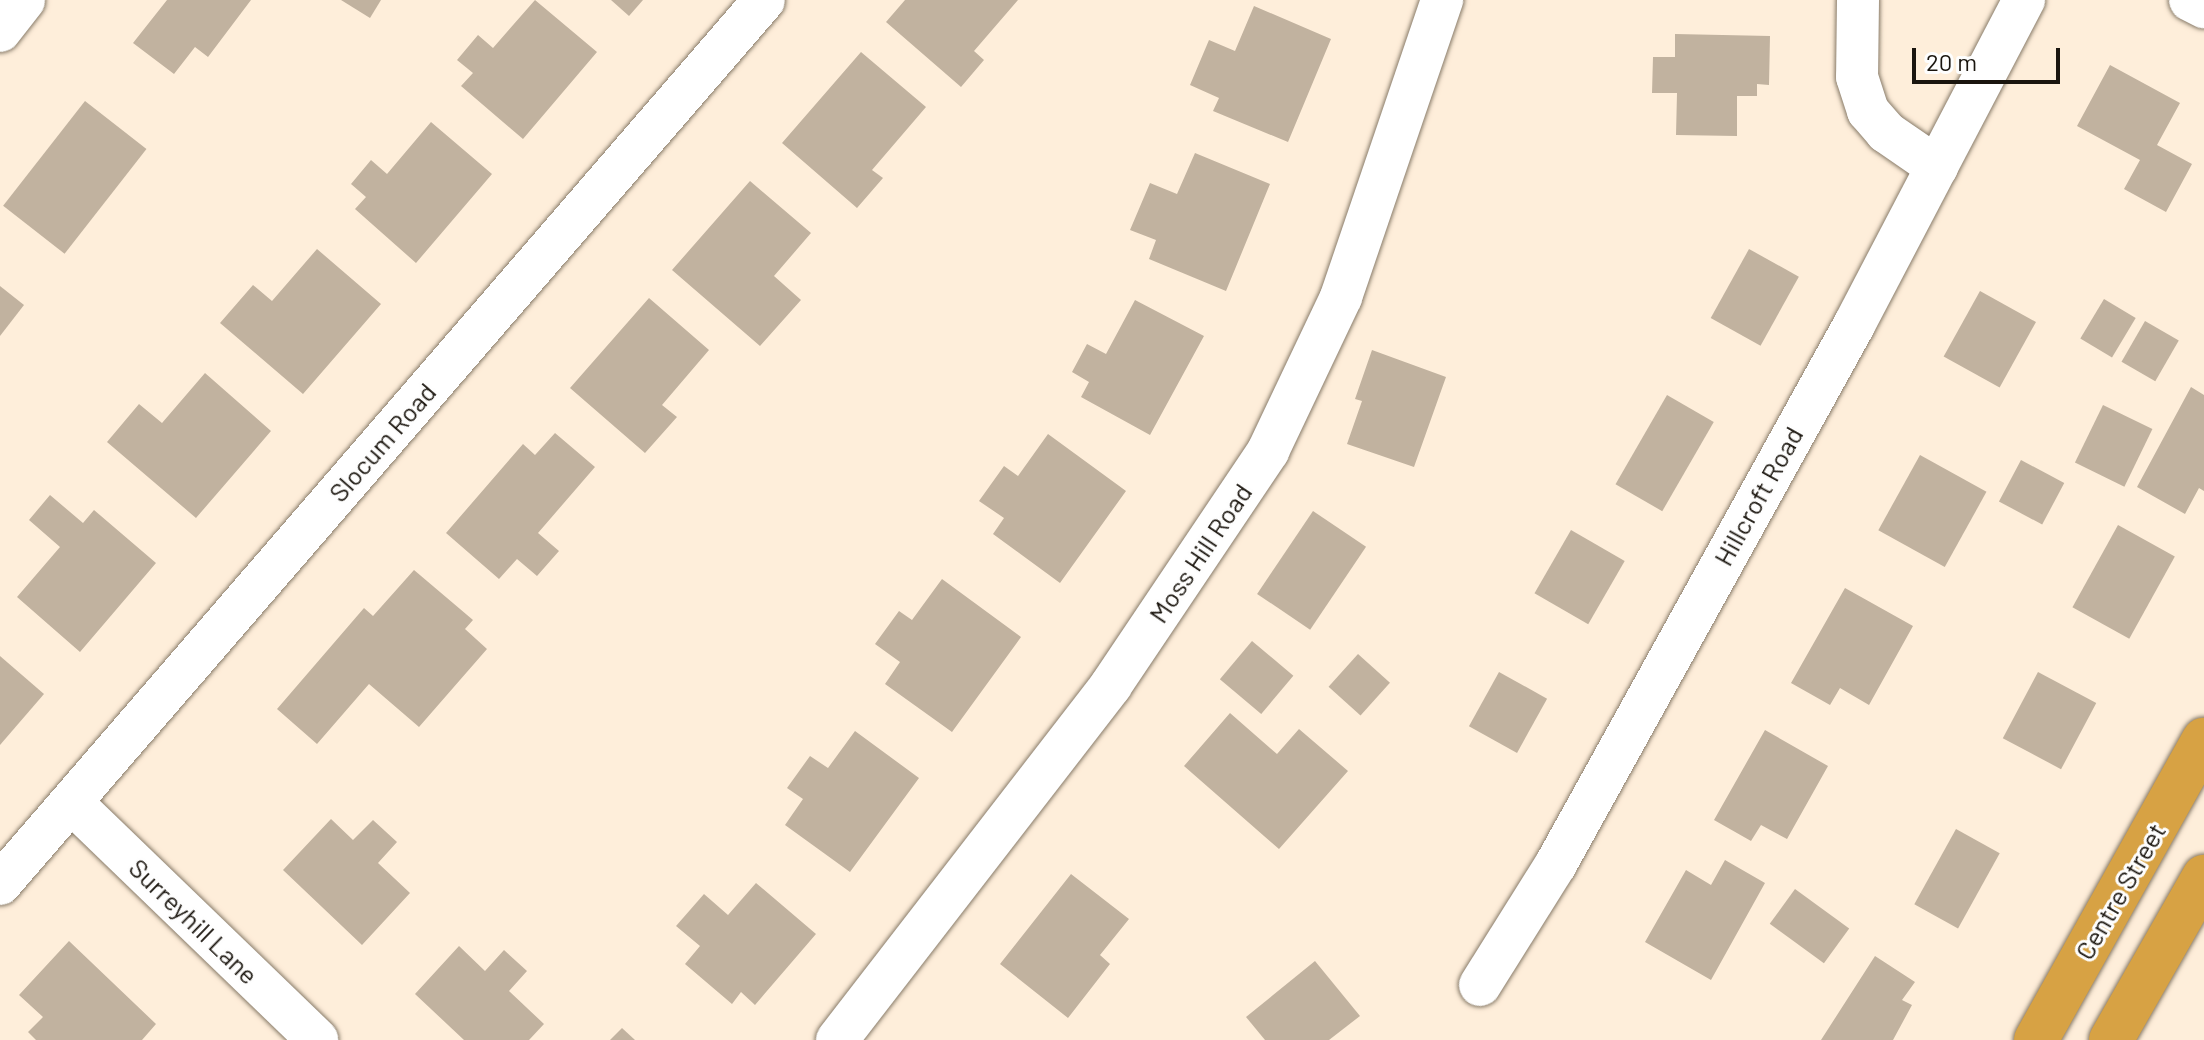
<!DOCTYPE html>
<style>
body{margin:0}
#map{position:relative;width:2204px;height:1040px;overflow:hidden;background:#feeeda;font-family:Barlow,sans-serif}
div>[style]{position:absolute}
.building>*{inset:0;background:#c1b29f;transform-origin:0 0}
.roads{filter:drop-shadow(0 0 2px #887b69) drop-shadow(0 0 2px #887b69)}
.minor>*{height:42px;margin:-21px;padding:0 21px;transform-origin:21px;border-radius:21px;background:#fff}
.trunk>*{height:44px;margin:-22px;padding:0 22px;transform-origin:22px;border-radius:22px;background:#d7a244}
span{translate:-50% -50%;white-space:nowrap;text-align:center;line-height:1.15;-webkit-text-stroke:6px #fefefe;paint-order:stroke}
.street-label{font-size:26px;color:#1a150e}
.scale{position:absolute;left:1912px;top:48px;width:148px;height:36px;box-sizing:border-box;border:4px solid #1a150e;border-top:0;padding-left:10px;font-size:24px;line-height:28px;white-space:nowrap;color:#1a150e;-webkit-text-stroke:6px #fefefe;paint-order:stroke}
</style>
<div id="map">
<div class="building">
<div style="clip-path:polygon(167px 0,251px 0,208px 57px,195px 47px,174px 74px,133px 43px)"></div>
<div style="clip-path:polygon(341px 0,381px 0,370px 18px)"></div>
<div style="clip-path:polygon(535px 0,597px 52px,523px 139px,461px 86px,473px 73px,457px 60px,478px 35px,493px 48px)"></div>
<div style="clip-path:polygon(611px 0,643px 0,629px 16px)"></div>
<div style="clip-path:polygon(905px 0,1018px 0,974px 51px,984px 60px,961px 87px,886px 22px)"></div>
<div style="clip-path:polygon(1254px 6px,1331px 39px,1288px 142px,1213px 111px,1219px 98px,1190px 85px,1209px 40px,1235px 51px)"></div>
<div style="clip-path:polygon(1675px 34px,1770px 36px,1769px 85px,1757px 84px,1757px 96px,1737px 96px,1737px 136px,1676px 135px,1677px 93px,1652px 93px,1653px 57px,1675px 57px)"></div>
<div style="clip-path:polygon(861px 52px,926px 107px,872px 170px,883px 178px,857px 208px,782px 143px)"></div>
<div style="clip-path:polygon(2110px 65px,2180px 103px,2157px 145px,2192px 164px,2166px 212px,2124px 189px,2140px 160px,2077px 126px)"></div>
<div style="left:85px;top:101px;width:78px;height:133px;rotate:38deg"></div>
<div style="clip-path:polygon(431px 122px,492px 174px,416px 263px,355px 209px,366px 197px,351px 184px,371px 160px,387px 174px)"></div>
<div style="clip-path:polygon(1195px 153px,1270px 184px,1226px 291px,1149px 259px,1156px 240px,1130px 230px,1150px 183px,1177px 194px)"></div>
<div style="clip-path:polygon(750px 181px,811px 233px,774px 276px,801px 300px,760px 346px,672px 270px)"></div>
<div style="clip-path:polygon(317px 249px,381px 304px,303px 394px,220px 323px,253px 285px,272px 301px)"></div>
<div style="left:1749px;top:249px;width:57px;height:79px;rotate:29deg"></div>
<div style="clip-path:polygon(0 286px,24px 305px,0 336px)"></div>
<div style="left:1980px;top:291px;width:64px;height:75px;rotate:29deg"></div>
<div style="clip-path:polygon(649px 298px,709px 350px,662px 405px,677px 417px,645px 453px,570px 388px)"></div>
<div style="left:2104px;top:299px;width:37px;height:46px;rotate:31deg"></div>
<div style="clip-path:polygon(1135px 300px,1204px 336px,1150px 435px,1081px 397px,1089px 382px,1072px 372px,1087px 344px,1106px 354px)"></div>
<div style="left:2145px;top:321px;width:39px;height:47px;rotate:30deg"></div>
<div style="clip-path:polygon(1372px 350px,1446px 377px,1414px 467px,1347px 444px,1362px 401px,1355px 399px)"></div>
<div style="clip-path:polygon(205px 373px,271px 431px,196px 518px,107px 442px,139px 404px,162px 423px)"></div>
<div style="clip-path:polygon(2191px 387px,2204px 395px,2204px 491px,2199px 488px,2185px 514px,2137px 487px)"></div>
<div style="left:1667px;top:395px;width:54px;height:103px;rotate:30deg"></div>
<div style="left:2103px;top:405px;width:55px;height:64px;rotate:26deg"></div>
<div style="clip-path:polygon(555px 433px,595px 467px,538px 533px,559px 551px,537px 576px,517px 559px,499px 579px,446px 533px,523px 444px,535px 455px)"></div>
<div style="clip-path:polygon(1048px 434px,1126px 491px,1060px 583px,993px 534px,1004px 518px,979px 501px,1004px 466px,1018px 476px)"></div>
<div style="left:1920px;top:455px;width:76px;height:86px;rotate:29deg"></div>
<div style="left:2021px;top:460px;width:49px;height:47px;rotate:28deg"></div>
<div style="clip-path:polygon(50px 495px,83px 523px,94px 510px,156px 563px,80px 652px,17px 597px,60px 547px,29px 520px)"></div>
<div style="left:1313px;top:511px;width:64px;height:100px;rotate:34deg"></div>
<div style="left:2118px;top:525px;width:65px;height:94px;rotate:29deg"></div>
<div style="left:1571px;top:530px;width:62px;height:73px;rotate:30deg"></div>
<div style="clip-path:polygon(414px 570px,473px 620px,465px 629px,487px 649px,419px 727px,369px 684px,317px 744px,277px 709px,364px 608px,373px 616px)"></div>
<div style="clip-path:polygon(942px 579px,1021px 637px,952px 732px,885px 684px,900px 662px,875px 644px,899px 611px,912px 620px)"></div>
<div style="clip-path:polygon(1845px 588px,1913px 626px,1869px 705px,1840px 688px,1830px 705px,1791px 683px)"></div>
<div style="left:1252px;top:641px;width:54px;height:50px;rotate:40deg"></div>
<div style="left:1358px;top:654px;width:43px;height:44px;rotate:42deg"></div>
<div style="clip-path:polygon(0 656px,44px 694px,0 745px)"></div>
<div style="left:1499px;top:672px;width:55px;height:62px;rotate:29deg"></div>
<div style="left:2038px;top:672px;width:66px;height:75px;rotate:28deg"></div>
<div style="clip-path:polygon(1230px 713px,1277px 754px,1299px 729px,1348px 771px,1279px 849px,1184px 766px)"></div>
<div style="clip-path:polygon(1765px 730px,1828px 766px,1787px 839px,1761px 825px,1751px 841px,1714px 820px)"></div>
<div style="clip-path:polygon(855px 731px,919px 778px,850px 872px,785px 825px,803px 799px,787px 788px,810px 756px,828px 768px)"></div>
<div style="clip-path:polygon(331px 819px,353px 840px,373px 820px,397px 842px,378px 863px,410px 893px,362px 945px,283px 870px)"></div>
<div style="left:1956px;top:829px;width:50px;height:86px;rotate:29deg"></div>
<div style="clip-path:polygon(1725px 860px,1765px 883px,1711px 980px,1645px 942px,1686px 870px,1711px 885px)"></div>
<div style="clip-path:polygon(1071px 874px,1129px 919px,1100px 955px,1110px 964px,1068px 1018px,1000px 964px)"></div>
<div style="clip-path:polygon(756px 883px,816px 934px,755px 1005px,741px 992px,732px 1004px,685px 964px,700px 946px,676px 926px,704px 894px,728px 915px)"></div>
<div style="left:1795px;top:889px;width:67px;height:43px;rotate:36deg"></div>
<div style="clip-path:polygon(69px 941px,156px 1024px,142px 1040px,36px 1040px,28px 1032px,43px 1017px,19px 995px)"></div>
<div style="clip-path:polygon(459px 946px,485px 971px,504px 950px,527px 971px,509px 991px,544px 1024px,529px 1040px,464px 1040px,415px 994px)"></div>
<div style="clip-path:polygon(1875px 956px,1915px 982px,1902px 1000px,1912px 1005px,1893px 1040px,1821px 1040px)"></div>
<div style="clip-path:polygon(1315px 961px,1360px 1016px,1329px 1040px,1265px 1040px,1246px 1017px)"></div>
<div style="clip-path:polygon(622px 1028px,635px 1040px,610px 1040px)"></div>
</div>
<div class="roads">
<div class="minor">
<div style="left:1858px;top:0;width:77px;rotate:90.7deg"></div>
<div style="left:1857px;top:77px;width:36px;rotate:72deg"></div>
<div style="left:1868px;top:111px;width:28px;rotate:49deg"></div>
<div style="left:1886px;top:132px;width:62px;rotate:34.5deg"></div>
<div style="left:2190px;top:0;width:16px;rotate:27deg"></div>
<div style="left:0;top:31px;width:39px;rotate:-52deg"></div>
<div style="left:72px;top:803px;width:341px;rotate:44deg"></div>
<div style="left:0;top:884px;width:1168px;rotate:-49.16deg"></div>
<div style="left:1480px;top:985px;width:143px;rotate:-57.9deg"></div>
<div style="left:1556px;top:864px;width:616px;rotate:-61.06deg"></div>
<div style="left:1854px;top:325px;width:367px;rotate:-62.4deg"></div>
<div style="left:837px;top:1040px;width:448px;rotate:-52.3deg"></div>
<div style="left:1111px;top:685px;width:282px;rotate:-56.1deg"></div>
<div style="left:1268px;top:451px;width:170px;rotate:-64.6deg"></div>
<div style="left:1341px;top:297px;width:314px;rotate:-71.2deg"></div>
</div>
<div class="trunk">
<div style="left:2036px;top:1040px;width:344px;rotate:-60.8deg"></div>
<div style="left:2111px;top:1040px;width:188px;rotate:-60.3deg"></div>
</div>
</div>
<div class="street-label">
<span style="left:382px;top:442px;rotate:-49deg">Slocum Road</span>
<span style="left:1758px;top:496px;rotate:-61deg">Hillcroft Road</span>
<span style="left:1200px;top:553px;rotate:-56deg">Moss Hill Road</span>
<span style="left:2120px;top:891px;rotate:-60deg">Centre Street</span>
<span style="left:194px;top:921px;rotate:44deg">Surreyhill Lane</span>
</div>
<div class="scale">20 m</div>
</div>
